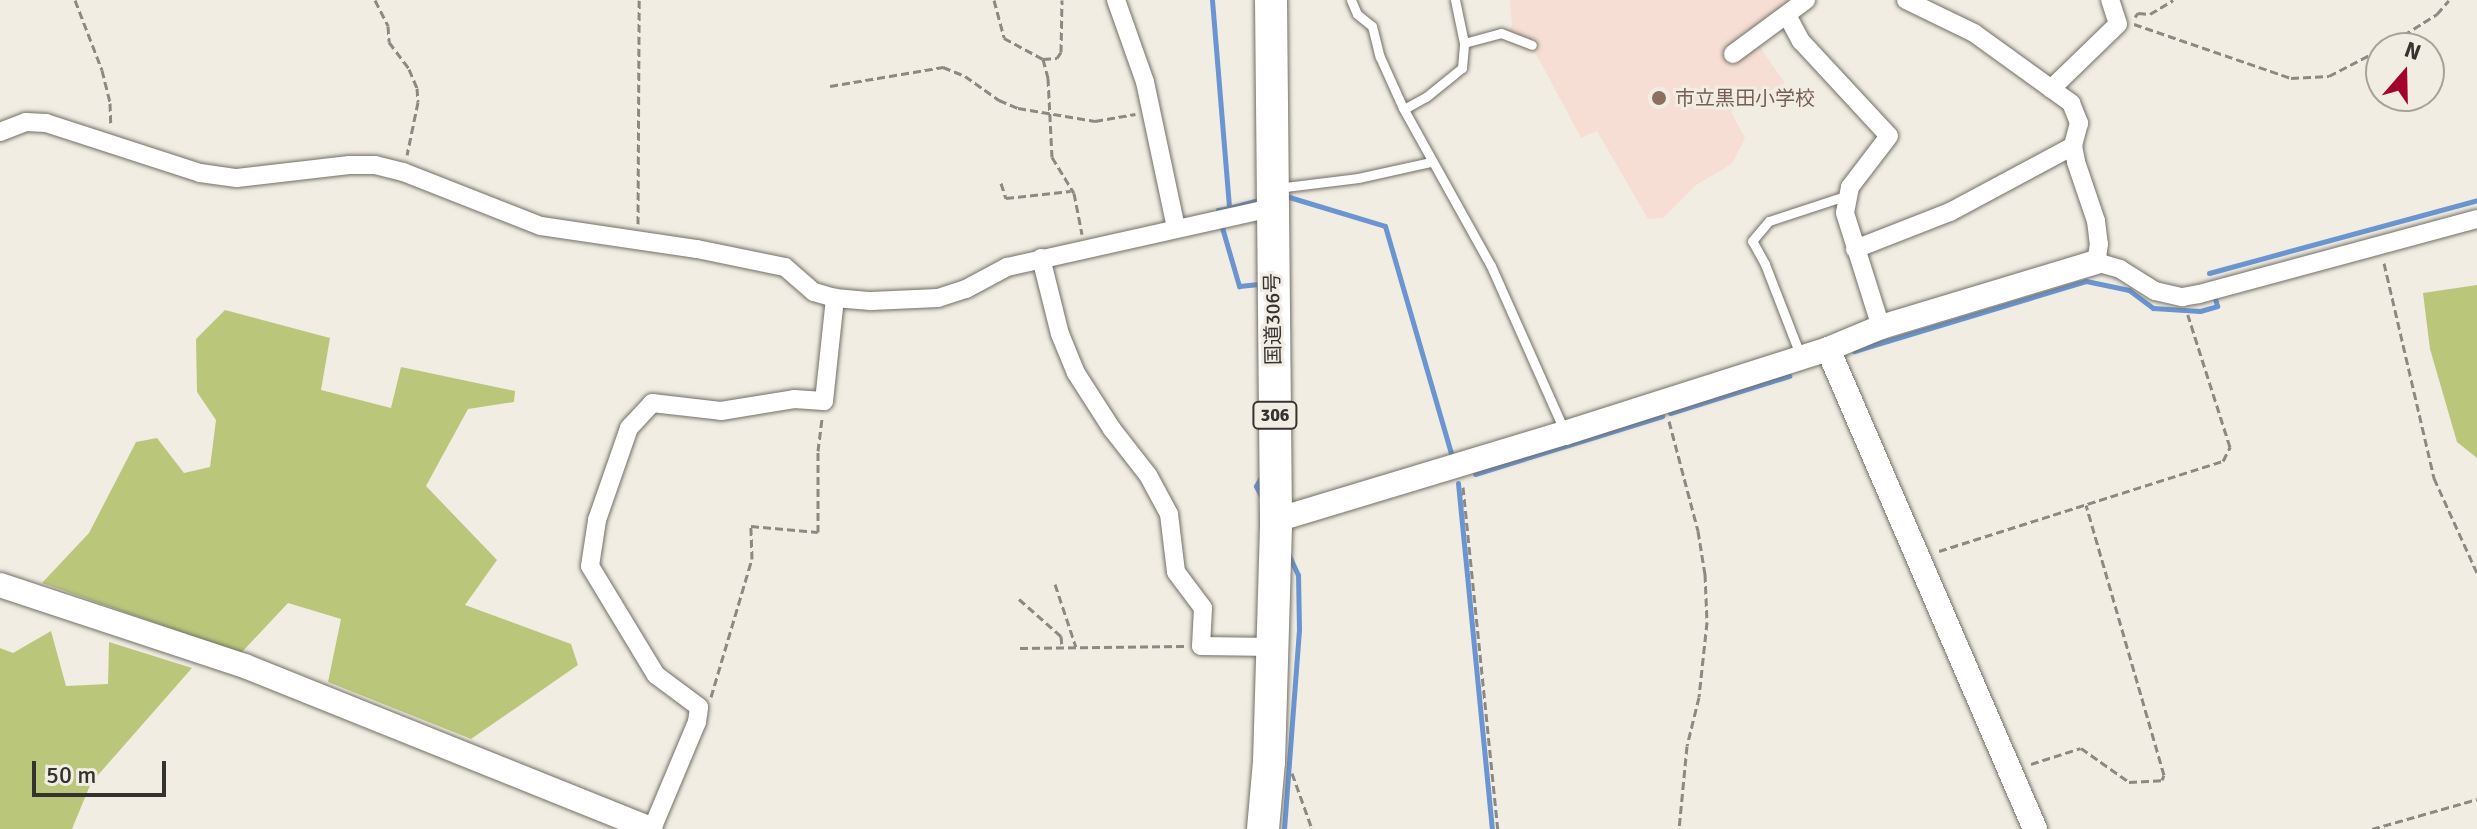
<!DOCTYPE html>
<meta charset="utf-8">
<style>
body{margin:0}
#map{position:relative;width:2477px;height:829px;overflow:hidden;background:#f1ede3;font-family:Signika,"Noto Sans JP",sans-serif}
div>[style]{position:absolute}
.commercial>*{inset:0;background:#f6ded4}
.forest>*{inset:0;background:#bac77b}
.stream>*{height:5px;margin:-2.5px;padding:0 2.5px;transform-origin:2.5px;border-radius:2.5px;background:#6a95d0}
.path>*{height:3px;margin-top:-1.5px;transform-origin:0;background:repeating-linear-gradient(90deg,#8c8983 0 8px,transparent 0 12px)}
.roads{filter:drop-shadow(0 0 2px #726f66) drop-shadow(0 0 2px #726f66)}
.service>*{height:9px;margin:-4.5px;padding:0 4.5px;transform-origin:4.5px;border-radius:4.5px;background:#fff}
.minor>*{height:18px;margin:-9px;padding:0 9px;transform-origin:9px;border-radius:9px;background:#fff}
.tertiary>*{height:24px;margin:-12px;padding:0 12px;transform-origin:12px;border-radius:12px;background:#fff}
.trunk>*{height:32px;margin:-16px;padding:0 16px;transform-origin:16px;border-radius:16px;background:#fff}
.dots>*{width:22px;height:22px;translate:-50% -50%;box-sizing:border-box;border:4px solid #f1ede3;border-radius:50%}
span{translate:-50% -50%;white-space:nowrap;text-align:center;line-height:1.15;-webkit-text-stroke:6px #f1ede3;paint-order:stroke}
.shield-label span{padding:2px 6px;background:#f1ede3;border:2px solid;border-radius:6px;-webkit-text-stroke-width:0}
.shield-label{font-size:18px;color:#353330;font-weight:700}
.education-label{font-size:20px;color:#785e54}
.left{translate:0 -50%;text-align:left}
.street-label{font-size:20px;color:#353330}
.north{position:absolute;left:2365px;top:32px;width:80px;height:80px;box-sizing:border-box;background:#f1ede3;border:2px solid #a6a39b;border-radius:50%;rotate:20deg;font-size:22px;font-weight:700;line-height:32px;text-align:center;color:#353330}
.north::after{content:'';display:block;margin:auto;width:28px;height:36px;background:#a3042e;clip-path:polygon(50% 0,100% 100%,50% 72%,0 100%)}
.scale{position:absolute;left:32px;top:761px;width:134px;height:36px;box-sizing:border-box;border:4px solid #353330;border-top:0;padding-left:10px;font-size:24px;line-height:28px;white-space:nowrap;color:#353330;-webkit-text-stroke:6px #f1ede3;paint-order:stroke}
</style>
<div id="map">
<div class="commercial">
<div style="clip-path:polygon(1510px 0,1793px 0,1735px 61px,1759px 46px,1785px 83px,1731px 112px,1745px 138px,1732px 164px,1696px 185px,1663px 218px,1648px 219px,1597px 131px,1581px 138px,1536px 54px,1508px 32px,1512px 26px)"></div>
</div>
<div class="forest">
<div style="clip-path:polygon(2477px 285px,2477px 458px,2457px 442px,2430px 349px,2423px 293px)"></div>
<div style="clip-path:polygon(225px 310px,330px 338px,321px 390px,391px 408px,401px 367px,515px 391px,514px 402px,468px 409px,426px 486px,497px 560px,465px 605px,571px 644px,578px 665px,471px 739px,328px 682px,341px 619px,288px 603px,241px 653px,42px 583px,89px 533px,136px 442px,157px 438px,184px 473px,210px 467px,216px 420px,197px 392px,196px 339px)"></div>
<div style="clip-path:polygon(51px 631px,66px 686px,108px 684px,109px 642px,192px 668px,91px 783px,72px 829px,0 829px,0 648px,13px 653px)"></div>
</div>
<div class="stream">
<div style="left:1212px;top:0;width:209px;rotate:85.3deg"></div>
<div style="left:1229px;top:208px;width:31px;rotate:-15deg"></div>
<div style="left:1289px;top:197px;width:100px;rotate:16.8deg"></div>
<div style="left:1385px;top:226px;width:240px;rotate:73.8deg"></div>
<div style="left:1219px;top:214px;width:4px;rotate:-104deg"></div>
<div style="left:1218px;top:210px;width:11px;rotate:-10deg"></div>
<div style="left:1221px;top:224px;width:65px;rotate:73.8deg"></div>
<div style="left:1239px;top:286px;width:20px;rotate:-6deg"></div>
<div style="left:1259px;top:284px;width:5px;rotate:90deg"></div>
<div style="left:2209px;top:273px;width:278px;rotate:-15.2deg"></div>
<div style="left:1854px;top:351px;width:242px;rotate:-16.8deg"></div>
<div style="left:2086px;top:281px;width:44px;rotate:11.8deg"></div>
<div style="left:2129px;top:290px;width:30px;rotate:37deg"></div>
<div style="left:2153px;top:308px;width:47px;rotate:3.7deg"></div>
<div style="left:2200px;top:311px;width:18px;rotate:-16deg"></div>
<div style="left:2217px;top:306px;width:8px;rotate:-104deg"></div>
<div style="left:1670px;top:413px;width:125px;rotate:-17.3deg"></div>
<div style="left:1475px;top:474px;width:196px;rotate:-17.2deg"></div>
<div style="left:1260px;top:479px;width:8px;rotate:120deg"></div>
<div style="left:1256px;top:486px;width:13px;rotate:63deg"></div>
<div style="left:1458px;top:483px;width:348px;rotate:84.4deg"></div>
<div style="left:1284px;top:829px;width:200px;rotate:-85.7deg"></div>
<div style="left:1299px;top:630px;width:55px;rotate:-91deg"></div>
<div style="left:1298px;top:575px;width:23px;rotate:-115deg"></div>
</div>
<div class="path">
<div style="left:75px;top:0;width:75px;rotate:68.9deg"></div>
<div style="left:102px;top:70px;width:34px;rotate:76deg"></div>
<div style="left:110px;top:103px;width:23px;rotate:88deg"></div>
<div style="left:375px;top:0;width:29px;rotate:63deg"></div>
<div style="left:388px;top:26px;width:16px;rotate:86deg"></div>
<div style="left:389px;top:42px;width:34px;rotate:53deg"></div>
<div style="left:409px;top:69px;width:21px;rotate:67deg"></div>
<div style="left:417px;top:88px;width:14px;rotate:86deg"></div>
<div style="left:418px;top:102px;width:54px;rotate:101.7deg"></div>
<div style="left:994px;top:0;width:39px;rotate:75deg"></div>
<div style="left:1004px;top:38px;width:44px;rotate:28.3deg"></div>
<div style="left:1043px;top:59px;width:14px;rotate:-4deg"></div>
<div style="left:1057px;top:58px;width:7px;rotate:-56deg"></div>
<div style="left:1061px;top:52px;width:52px;rotate:-88.9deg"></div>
<div style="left:2135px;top:17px;width:5px;rotate:-53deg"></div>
<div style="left:2138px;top:13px;width:12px;rotate:5deg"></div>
<div style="left:2150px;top:14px;width:27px;rotate:-31deg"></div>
<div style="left:2134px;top:24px;width:166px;rotate:19deg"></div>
<div style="left:2291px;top:78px;width:38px;rotate:-3deg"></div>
<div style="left:2329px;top:76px;width:59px;rotate:-27.4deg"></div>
<div style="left:2383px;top:48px;width:64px;rotate:-32.2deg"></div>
<div style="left:2437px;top:14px;width:18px;rotate:-49deg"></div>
<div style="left:1043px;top:59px;width:20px;rotate:75deg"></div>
<div style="left:1048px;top:78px;width:79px;rotate:87.1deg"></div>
<div style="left:1052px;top:157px;width:42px;rotate:58.6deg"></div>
<div style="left:1074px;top:193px;width:42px;rotate:79deg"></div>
<div style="left:830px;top:86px;width:115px;rotate:-9.5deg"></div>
<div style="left:943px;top:67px;width:24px;rotate:22deg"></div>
<div style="left:965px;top:76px;width:42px;rotate:35.2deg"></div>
<div style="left:999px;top:100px;width:21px;rotate:23deg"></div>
<div style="left:1018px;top:108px;width:78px;rotate:9.6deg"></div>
<div style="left:1095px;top:121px;width:41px;rotate:-9.9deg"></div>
<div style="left:1001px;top:183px;width:16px;rotate:72deg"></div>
<div style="left:1006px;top:198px;width:65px;rotate:-6.1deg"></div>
<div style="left:638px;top:224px;width:224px;rotate:-89.7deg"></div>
<div style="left:2384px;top:263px;width:221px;rotate:76.9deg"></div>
<div style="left:2434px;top:478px;width:104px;rotate:65.6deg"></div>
<div style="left:1669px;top:421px;width:114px;rotate:75.2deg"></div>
<div style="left:1698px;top:531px;width:44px;rotate:80.8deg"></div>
<div style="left:1705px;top:574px;width:48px;rotate:87.6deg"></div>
<div style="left:1707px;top:622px;width:75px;rotate:96.1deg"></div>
<div style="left:1699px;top:697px;width:50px;rotate:103.8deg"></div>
<div style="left:1687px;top:746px;width:83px;rotate:95.5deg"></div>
<div style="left:1463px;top:487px;width:344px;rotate:84.2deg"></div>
<div style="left:1939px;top:551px;width:298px;rotate:-17.6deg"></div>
<div style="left:2223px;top:461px;width:16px;rotate:-63deg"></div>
<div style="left:2230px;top:447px;width:139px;rotate:-107.7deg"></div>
<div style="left:1055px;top:584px;width:66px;rotate:71.6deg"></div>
<div style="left:1019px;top:599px;width:56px;rotate:41.4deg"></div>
<div style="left:1061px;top:636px;width:11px;rotate:85deg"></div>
<div style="left:1020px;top:648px;width:164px;rotate:-0.7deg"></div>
<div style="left:711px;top:697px;width:144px;rotate:-73.5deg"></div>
<div style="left:752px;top:559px;width:33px;rotate:-92deg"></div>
<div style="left:751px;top:526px;width:67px;rotate:5.1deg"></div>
<div style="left:818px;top:532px;width:81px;rotate:-90deg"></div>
<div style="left:818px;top:451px;width:34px;rotate:-83deg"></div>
<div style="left:2031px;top:764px;width:52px;rotate:-17.7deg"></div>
<div style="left:2081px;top:748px;width:59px;rotate:35.3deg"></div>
<div style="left:2129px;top:782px;width:33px;rotate:-3deg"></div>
<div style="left:2162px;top:780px;width:5px;rotate:-68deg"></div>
<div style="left:2164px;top:775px;width:281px;rotate:-106.1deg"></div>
<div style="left:1292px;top:773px;width:59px;rotate:70.3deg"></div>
<div style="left:2372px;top:829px;width:109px;rotate:-15.9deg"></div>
</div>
<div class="roads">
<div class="service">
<div style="left:1351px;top:0;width:15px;rotate:67deg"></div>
<div style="left:1357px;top:14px;width:19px;rotate:39deg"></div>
<div style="left:1372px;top:26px;width:32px;rotate:76deg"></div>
<div style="left:1380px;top:57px;width:56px;rotate:65.7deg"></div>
<div style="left:1403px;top:108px;width:181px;rotate:60.9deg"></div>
<div style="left:1491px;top:266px;width:180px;rotate:66deg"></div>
<div style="left:1464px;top:43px;width:38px;rotate:-15deg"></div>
<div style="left:1501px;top:33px;width:33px;rotate:21deg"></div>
<div style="left:1404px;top:109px;width:25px;rotate:-29deg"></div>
<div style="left:1426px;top:97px;width:46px;rotate:-38.9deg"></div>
<div style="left:1462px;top:68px;width:25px;rotate:-85deg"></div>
<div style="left:1464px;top:43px;width:44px;rotate:-101.8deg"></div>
<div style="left:1277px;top:188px;width:82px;rotate:-7deg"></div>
<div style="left:1358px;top:178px;width:75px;rotate:-12.4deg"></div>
<div style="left:1801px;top:357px;width:100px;rotate:-111.2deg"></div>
<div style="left:1765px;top:264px;width:26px;rotate:-119deg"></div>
<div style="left:1752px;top:241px;width:26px;rotate:-50deg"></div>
<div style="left:1769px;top:221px;width:80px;rotate:-18.2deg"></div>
</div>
<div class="minor">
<div style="left:1116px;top:0;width:87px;rotate:70.5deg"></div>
<div style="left:1145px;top:82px;width:149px;rotate:78deg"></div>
<div style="left:1906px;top:0;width:76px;rotate:25.9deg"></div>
<div style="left:1974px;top:33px;width:120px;rotate:35.8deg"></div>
<div style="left:2071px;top:103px;width:22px;rotate:68deg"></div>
<div style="left:2079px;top:123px;width:24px;rotate:105deg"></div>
<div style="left:2073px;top:146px;width:16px;rotate:79deg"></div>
<div style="left:2076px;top:162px;width:62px;rotate:71.3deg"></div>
<div style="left:2096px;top:221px;width:23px;rotate:83deg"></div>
<div style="left:2099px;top:244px;width:18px;rotate:99deg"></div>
<div style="left:2096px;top:262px;width:25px;rotate:16deg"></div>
<div style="left:2120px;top:269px;width:41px;rotate:32.2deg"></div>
<div style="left:2155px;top:291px;width:28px;rotate:13deg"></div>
<div style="left:2182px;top:297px;width:17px;rotate:-10deg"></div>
<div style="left:2199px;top:294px;width:288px;rotate:-15.1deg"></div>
<div style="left:1787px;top:15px;width:30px;rotate:62deg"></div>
<div style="left:1801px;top:41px;width:129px;rotate:47.2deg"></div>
<div style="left:1889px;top:136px;width:64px;rotate:127.4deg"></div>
<div style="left:1850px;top:187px;width:26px;rotate:101deg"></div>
<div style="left:1845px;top:213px;width:120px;rotate:72.5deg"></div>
<div style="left:1733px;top:54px;width:91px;rotate:-36.5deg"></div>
<div style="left:2051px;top:89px;width:93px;rotate:-44.1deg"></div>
<div style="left:2118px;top:24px;width:25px;rotate:-108deg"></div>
<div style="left:0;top:132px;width:28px;rotate:-21deg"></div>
<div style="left:26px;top:122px;width:20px;rotate:3deg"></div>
<div style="left:46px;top:123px;width:162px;rotate:18deg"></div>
<div style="left:200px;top:173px;width:37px;rotate:8deg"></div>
<div style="left:237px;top:178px;width:113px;rotate:-6.6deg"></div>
<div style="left:349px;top:165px;width:26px"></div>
<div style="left:375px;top:165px;width:29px;rotate:14deg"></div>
<div style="left:403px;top:172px;width:148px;rotate:21.4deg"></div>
<div style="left:541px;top:226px;width:158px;rotate:8.4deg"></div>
<div style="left:697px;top:249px;width:90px;rotate:11.6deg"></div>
<div style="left:785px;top:267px;width:38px;rotate:41deg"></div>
<div style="left:814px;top:292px;width:22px;rotate:16deg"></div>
<div style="left:835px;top:298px;width:36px;rotate:5deg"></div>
<div style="left:871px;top:301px;width:67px;rotate:-2.6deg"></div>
<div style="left:938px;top:298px;width:29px;rotate:-18deg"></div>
<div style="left:966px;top:289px;width:47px;rotate:-28.2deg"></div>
<div style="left:1007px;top:267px;width:271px;rotate:-12.6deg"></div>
<div style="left:1855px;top:249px;width:102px;rotate:-21.3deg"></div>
<div style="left:1950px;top:212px;width:140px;rotate:-28.2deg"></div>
<div style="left:1041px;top:258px;width:78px;rotate:76deg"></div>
<div style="left:1060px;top:334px;width:42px;rotate:67.7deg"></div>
<div style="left:1076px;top:373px;width:67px;rotate:57.3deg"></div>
<div style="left:1112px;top:429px;width:58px;rotate:52deg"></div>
<div style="left:1148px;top:475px;width:44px;rotate:61.7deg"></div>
<div style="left:1169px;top:514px;width:58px;rotate:83.1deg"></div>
<div style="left:1176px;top:572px;width:45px;rotate:53.1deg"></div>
<div style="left:1203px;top:608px;width:38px;rotate:93deg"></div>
<div style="left:1201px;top:646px;width:73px;rotate:0.8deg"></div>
<div style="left:652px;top:829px;width:116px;rotate:-67.2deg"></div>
<div style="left:697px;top:722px;width:15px;rotate:-82deg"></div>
<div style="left:699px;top:707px;width:54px;rotate:-143.3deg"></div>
<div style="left:656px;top:675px;width:127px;rotate:-121.2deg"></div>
<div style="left:590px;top:566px;width:47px;rotate:-81.3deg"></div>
<div style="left:597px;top:520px;width:97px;rotate:-70.8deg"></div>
<div style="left:629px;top:428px;width:34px;rotate:-47deg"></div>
<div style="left:652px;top:403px;width:69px;rotate:6.6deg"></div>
<div style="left:721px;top:411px;width:74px;rotate:-9.3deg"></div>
<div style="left:794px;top:399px;width:30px;rotate:4deg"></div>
<div style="left:824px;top:401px;width:104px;rotate:-83.9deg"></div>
</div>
<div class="tertiary">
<div style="left:1828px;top:349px;width:523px;rotate:66.67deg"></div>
<div style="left:1276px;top:520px;width:302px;rotate:-16.8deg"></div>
<div style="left:1565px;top:433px;width:276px;rotate:-17.7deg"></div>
<div style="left:1828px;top:349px;width:57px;rotate:-22.5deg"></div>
<div style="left:1881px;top:327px;width:225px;rotate:-16.8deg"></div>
<div style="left:0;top:585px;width:258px;rotate:18.3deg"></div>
<div style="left:245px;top:666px;width:437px;rotate:21.9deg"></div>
</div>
<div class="trunk">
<div style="left:1263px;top:829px;width:67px;rotate:-84.9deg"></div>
<div style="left:1269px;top:762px;width:242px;rotate:-88.3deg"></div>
<div style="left:1276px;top:520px;width:520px;rotate:-90.55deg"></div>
</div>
</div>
<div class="dots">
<div style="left:1659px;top:98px;background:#8d6e63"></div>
</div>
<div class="shield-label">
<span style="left:1275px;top:415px">306</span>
</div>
<div class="education-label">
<span class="left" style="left:1675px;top:98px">市立黒田小学校</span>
</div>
<div class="street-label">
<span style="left:1273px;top:319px;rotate:-91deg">国道306号</span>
</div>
<div class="north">N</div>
<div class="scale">50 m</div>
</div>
